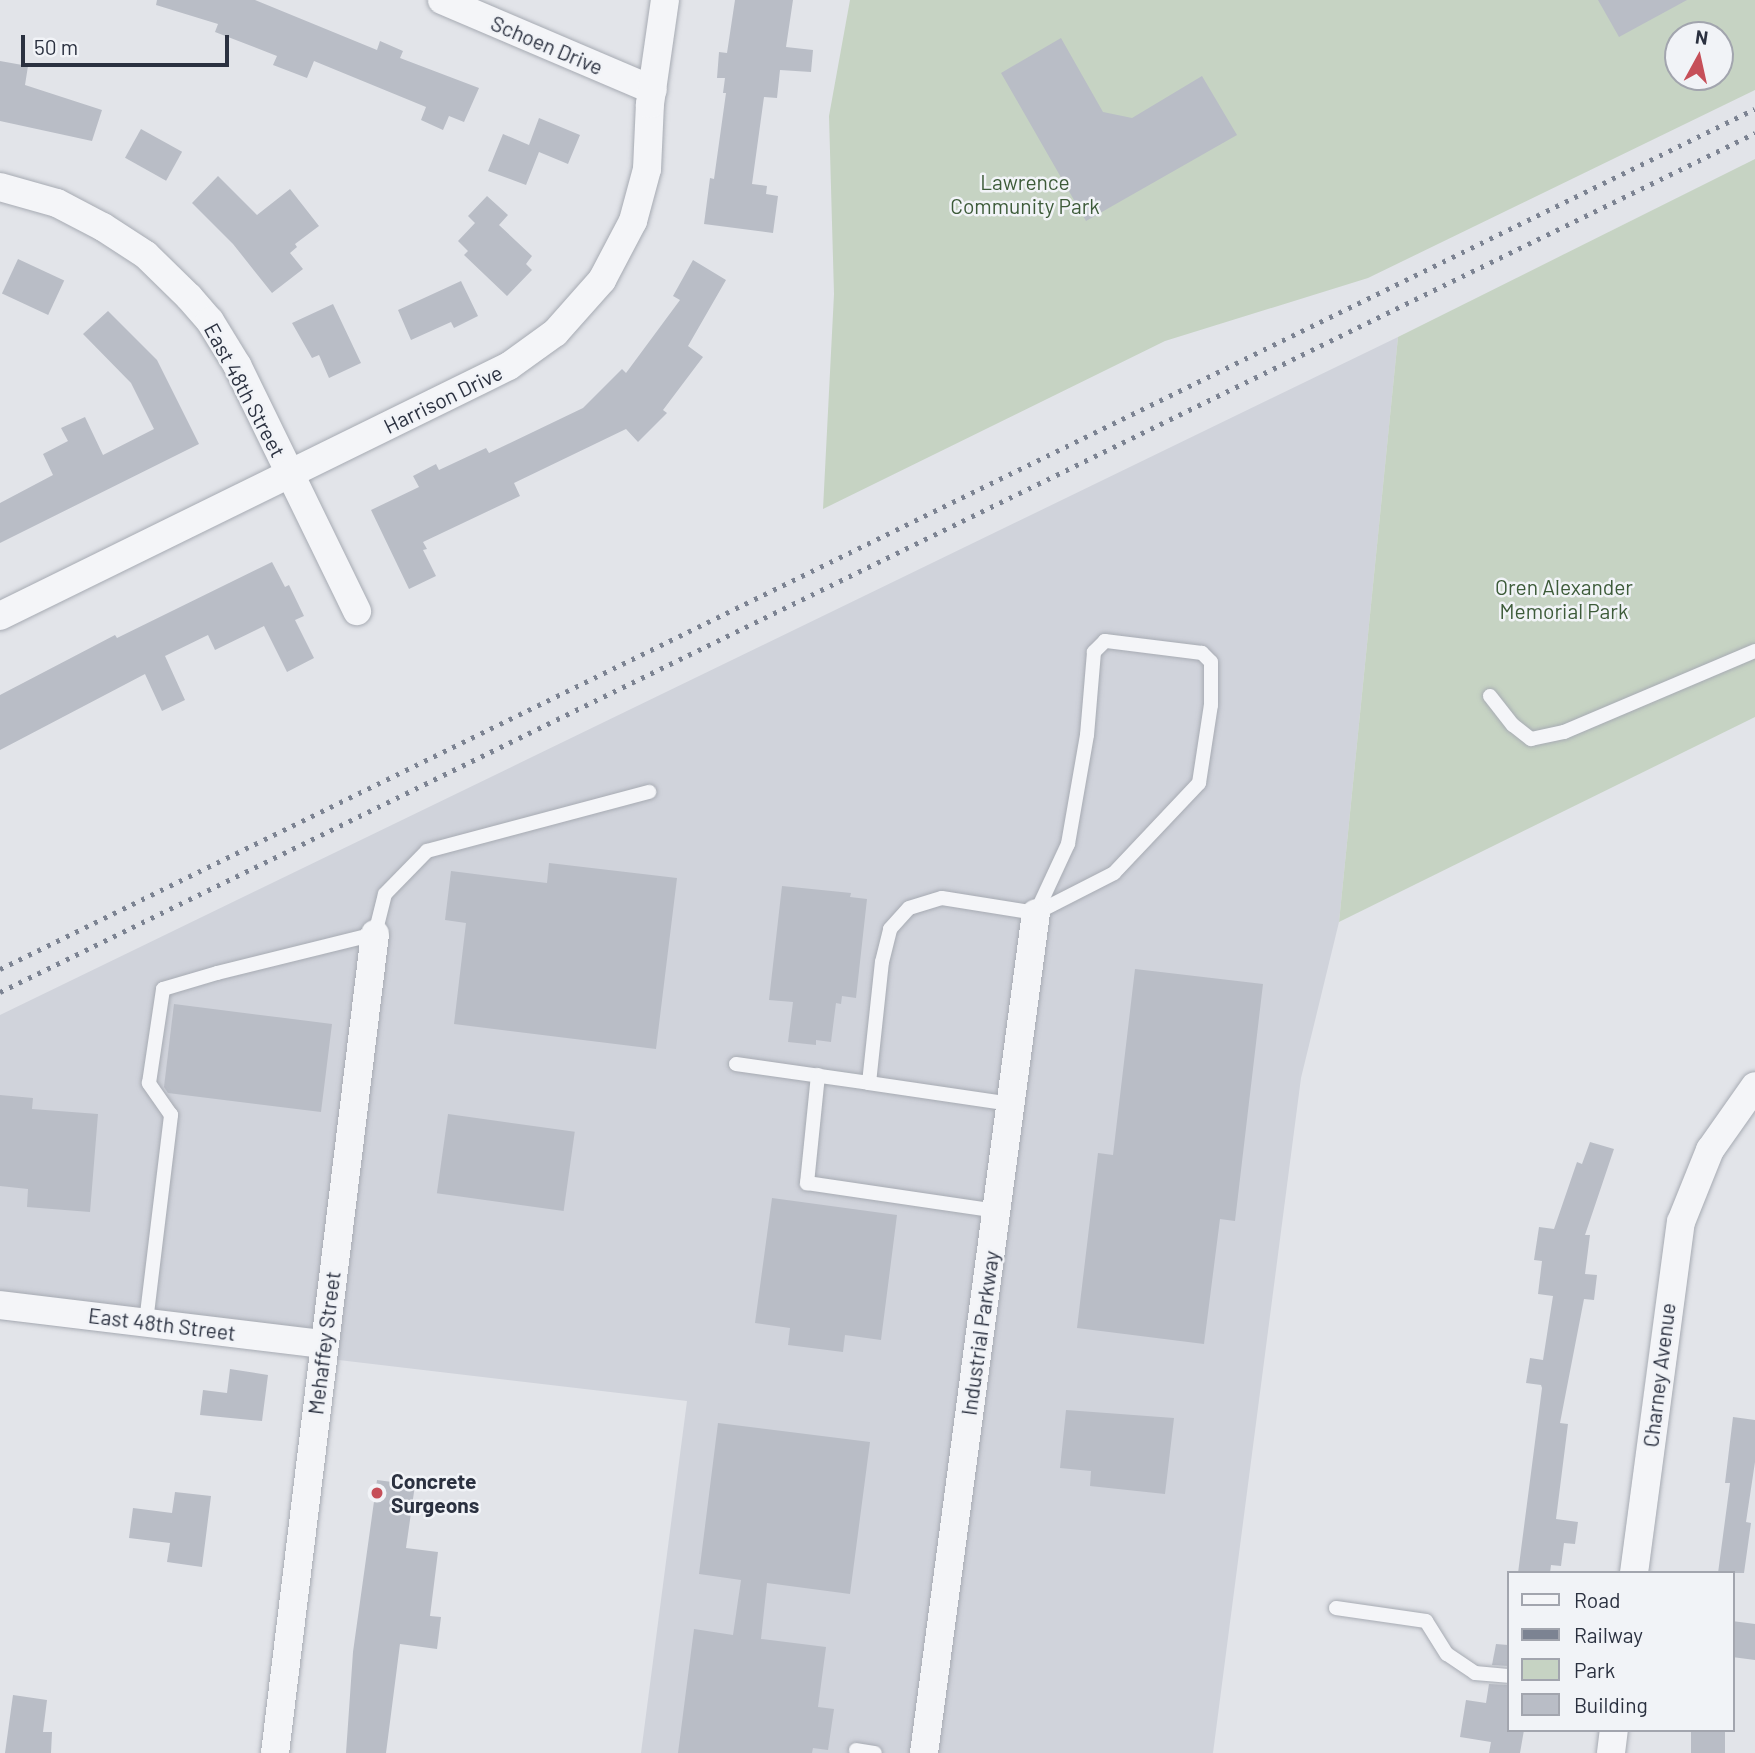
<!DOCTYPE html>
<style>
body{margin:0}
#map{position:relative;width:1755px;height:1753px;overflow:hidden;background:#e2e4e9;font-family:Barlow,sans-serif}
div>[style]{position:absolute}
.built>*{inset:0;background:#d0d3db}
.green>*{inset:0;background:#c6d3c3}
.building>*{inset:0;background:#b9bdc6;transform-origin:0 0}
.roads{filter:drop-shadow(0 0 2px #a7abb3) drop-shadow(0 0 2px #a7abb3)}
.service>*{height:14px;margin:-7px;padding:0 7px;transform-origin:7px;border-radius:7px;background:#f4f5f8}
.minor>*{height:28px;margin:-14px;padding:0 14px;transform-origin:14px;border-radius:14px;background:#f4f5f8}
.rail>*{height:5px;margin-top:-2.5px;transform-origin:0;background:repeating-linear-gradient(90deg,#7c8392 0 3.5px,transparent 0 10.5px)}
.dots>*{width:19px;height:19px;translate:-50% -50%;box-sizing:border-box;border:4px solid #f1f3f7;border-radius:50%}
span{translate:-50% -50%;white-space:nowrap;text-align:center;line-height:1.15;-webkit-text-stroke:5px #f1f3f7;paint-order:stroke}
.street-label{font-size:21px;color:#2b3140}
.park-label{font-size:21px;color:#3d5b39}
.poi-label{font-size:21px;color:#2b3140;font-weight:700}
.left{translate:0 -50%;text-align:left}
.legend{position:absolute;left:1507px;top:1571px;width:228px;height:161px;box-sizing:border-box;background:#f1f3f7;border:2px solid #a2a5ae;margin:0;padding:9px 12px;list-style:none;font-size:21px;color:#2b3140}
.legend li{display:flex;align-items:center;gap:14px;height:35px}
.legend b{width:35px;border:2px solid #a2a5ae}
.north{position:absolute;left:1664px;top:21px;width:70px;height:70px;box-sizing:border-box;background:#f1f3f7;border:2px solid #a2a5ae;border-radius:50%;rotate:8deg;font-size:19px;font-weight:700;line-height:28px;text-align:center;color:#2b3140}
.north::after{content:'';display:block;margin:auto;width:24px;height:32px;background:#c64f59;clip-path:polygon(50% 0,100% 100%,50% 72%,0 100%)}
.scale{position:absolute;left:21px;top:35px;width:208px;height:32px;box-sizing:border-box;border:4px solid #2b3140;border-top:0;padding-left:9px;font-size:21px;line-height:24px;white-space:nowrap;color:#2b3140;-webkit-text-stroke:5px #f1f3f7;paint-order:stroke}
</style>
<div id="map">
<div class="built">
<div style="clip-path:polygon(1398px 337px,1339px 922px,1301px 1078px,1213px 1753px,641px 1753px,687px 1401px,0 1320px,0 1015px)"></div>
</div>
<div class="green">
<div style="clip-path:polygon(evenodd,850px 0,1755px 0,1755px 90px,1368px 278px,1165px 341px,823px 509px,834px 294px,829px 116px,850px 0,1678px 35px,1720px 35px,1720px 77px,1678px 77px,1678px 35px)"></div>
<div style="clip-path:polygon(1755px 159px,1755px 717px,1339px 922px,1398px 337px)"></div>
</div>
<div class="building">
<div style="clip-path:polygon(157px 0,255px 0,377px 50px,380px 41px,403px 51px,400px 58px,479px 88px,464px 122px,449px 116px,443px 130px,421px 120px,426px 107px,314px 61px,307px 78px,273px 65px,277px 56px,215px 32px,218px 24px,156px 5px)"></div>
<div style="clip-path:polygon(735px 0,793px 0,786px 47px,813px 50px,811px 72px,780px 70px,777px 98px,764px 97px,752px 184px,767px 186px,766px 194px,778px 196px,773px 233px,704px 224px,710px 178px,714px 179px,726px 93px,723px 93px,725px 78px,717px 78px,719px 52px,727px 53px)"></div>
<div style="clip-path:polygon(1598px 0,1687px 0,1619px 37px)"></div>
<div style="clip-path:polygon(1061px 38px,1103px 112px,1132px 118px,1202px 76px,1237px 135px,1086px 221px,1001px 73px)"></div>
<div style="clip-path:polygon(0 61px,28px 66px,25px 85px,102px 110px,92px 141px,0 121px)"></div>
<div style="clip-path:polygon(539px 118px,580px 135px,568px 164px,539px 152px,526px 185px,488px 171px,503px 134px,529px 145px)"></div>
<div style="left:141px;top:129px;width:47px;height:33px;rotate:29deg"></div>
<div style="clip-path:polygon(218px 176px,257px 215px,290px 189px,319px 226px,295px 244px,297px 247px,290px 253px,303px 269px,272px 293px,233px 244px,192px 203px)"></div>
<div style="clip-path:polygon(487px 196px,508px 215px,499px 225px,532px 256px,526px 264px,532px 270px,507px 296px,464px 255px,468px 251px,458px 241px,475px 223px,468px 216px)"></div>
<div style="left:18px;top:259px;width:51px;height:38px;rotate:25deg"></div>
<div style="clip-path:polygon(693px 260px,726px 280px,688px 346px,703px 357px,663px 410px,667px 413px,638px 442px,626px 429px,514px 483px,520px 496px,423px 542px,427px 549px,423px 550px,436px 576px,409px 589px,371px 510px,419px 487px,413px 476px,436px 464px,439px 470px,486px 448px,489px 453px,583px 408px,622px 369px,626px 373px,680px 300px,673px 296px)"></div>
<div style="clip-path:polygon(461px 281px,478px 316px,454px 328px,451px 322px,411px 340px,398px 310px)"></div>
<div style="clip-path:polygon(333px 304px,361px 363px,329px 378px,319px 355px,312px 358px,292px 323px)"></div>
<div style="clip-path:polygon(108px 311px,157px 360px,199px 444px,0 543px,0 503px,53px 475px,43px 454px,68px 441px,61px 428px,85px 417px,103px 455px,154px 429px,131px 383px,83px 334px)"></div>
<div style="clip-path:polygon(272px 562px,285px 587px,289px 585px,304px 616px,295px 620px,314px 658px,287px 672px,264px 626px,215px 650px,208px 635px,165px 656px,185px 700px,162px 711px,145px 674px,0 750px,0 695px,115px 635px,117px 638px)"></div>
<div style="clip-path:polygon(549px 863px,677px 878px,656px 1049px,454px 1024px,466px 923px,445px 920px,451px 871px,547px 883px)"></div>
<div style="clip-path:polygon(782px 886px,851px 893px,850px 897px,867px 899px,856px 998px,842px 996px,841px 1004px,836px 1003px,831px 1042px,816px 1040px,816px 1045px,788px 1042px,793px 1002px,769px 1000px)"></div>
<div style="clip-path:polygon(1135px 969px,1263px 984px,1235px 1221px,1220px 1219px,1204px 1344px,1077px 1328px,1098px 1153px,1113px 1155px)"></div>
<div style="clip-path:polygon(174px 1004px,332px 1024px,321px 1112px,168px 1093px,164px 1087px)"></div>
<div style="clip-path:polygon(0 1095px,33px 1098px,32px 1109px,98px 1114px,90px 1212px,27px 1207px,28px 1189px,0 1186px)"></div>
<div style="left:448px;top:1114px;width:128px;height:80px;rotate:8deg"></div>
<div style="clip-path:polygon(1590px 1142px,1614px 1149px,1585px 1235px,1590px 1235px,1585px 1274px,1597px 1275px,1594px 1300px,1584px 1299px,1560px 1423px,1568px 1424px,1556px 1519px,1578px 1522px,1575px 1544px,1564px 1543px,1561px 1566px,1551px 1565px,1550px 1573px,1518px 1573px,1542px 1388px,1541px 1385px,1526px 1383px,1530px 1358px,1543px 1360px,1553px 1296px,1538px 1294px,1542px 1261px,1534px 1260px,1539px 1227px,1554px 1229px,1577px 1162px,1582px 1164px)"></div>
<div style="clip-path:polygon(772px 1198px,897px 1215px,881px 1340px,845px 1335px,843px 1352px,788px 1345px,790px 1328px,755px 1323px)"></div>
<div style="clip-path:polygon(230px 1369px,268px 1375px,262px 1421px,200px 1415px,203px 1390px,227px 1393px)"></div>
<div style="clip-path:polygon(1066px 1410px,1174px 1418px,1165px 1494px,1090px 1486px,1091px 1471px,1060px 1468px)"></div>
<div style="clip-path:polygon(1733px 1417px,1755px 1420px,1755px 1462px,1746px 1522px,1751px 1523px,1744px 1573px,1718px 1573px,1730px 1483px,1725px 1483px)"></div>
<div style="clip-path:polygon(718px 1423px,870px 1442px,850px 1594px,767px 1583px,761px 1639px,826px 1647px,818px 1707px,834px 1709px,828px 1750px,813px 1748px,812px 1753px,678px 1753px,694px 1629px,733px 1635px,741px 1580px,699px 1574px)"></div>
<div style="clip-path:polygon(377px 1480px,415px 1485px,406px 1548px,438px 1552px,430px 1616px,441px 1617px,437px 1649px,400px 1644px,386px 1753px,346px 1753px,353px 1652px)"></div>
<div style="clip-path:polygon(175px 1492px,211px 1496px,202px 1567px,167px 1562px,170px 1543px,129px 1538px,133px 1508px,172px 1513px)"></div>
<div style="clip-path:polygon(1732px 1621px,1755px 1624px,1755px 1660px,1732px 1657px)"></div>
<div style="clip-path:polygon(1496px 1644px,1508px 1645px,1508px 1666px,1492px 1665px)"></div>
<div style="clip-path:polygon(1489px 1684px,1508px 1685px,1508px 1730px,1524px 1730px,1520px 1753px,1489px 1753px,1491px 1742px,1460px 1737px,1466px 1700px,1486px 1703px)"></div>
<div style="clip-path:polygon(13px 1695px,47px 1700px,43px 1732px,52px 1732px,51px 1753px,5px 1753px)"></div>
<div style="left:1691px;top:1730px;width:34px;height:23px"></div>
</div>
<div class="roads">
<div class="service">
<div style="left:1490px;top:696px;width:37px;rotate:52deg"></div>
<div style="left:1513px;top:725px;width:23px;rotate:38deg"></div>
<div style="left:1531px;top:739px;width:34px;rotate:-12deg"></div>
<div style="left:1564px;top:732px;width:207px;rotate:-23deg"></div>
<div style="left:736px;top:1064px;width:134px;rotate:8.1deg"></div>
<div style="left:818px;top:1075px;width:109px;rotate:95.8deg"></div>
<div style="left:807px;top:1183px;width:191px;rotate:8.4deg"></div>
<div style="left:1011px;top:1104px;width:144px;rotate:-171.6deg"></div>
<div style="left:869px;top:1083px;width:122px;rotate:-83.9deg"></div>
<div style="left:882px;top:962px;width:34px;rotate:-76deg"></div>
<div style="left:890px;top:929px;width:28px;rotate:-48deg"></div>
<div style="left:909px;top:908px;width:34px;rotate:-17deg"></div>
<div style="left:942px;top:898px;width:95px;rotate:9.1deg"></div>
<div style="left:1036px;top:913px;width:88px;rotate:-27.1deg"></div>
<div style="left:1114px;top:873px;width:124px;rotate:-46.6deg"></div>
<div style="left:1199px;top:783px;width:79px;rotate:-81.3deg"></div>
<div style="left:1211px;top:705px;width:43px;rotate:-90deg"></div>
<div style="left:1211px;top:662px;width:13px;rotate:-135deg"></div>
<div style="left:1202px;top:653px;width:98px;rotate:-172.9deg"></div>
<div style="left:1105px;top:641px;width:16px;rotate:135deg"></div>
<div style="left:1094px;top:652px;width:83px;rotate:94.8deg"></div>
<div style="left:1087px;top:735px;width:111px;rotate:99.9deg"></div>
<div style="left:1068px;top:844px;width:76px;rotate:114.9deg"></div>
<div style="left:146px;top:1322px;width:209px;rotate:-83.1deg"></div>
<div style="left:171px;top:1115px;width:39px;rotate:-125deg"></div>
<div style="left:149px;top:1083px;width:95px;rotate:-81.5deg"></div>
<div style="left:163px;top:989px;width:56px;rotate:-16.5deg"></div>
<div style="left:217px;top:973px;width:163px;rotate:-13.9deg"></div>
<div style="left:375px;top:934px;width:41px;rotate:-76deg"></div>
<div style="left:385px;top:894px;width:60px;rotate:-45.7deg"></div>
<div style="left:427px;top:851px;width:230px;rotate:-14.9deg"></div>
<div style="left:1336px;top:1608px;width:91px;rotate:8.2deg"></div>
<div style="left:1426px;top:1621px;width:39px;rotate:58deg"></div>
<div style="left:1447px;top:1654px;width:34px;rotate:34deg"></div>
<div style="left:1475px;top:1673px;width:33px;rotate:5deg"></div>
<div style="left:856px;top:1750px;width:19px;rotate:9deg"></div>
</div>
<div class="minor">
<div style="left:442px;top:0;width:229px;rotate:23.1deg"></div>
<div style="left:0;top:187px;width:59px;rotate:15.7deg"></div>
<div style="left:57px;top:203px;width:52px;rotate:27.6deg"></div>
<div style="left:103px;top:227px;width:51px;rotate:33.1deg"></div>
<div style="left:146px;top:255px;width:60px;rotate:44.3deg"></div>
<div style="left:189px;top:297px;width:32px;rotate:49deg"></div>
<div style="left:210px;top:321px;width:52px;rotate:58.5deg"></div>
<div style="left:237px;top:365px;width:274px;rotate:64deg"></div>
<div style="left:0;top:616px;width:567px;rotate:-26.16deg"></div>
<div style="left:509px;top:366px;width:57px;rotate:-35.7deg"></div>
<div style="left:555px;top:333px;width:71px;rotate:-48.4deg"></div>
<div style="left:602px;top:280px;width:67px;rotate:-62.3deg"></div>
<div style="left:633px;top:221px;width:54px;rotate:-74.9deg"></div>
<div style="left:647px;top:169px;width:65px;rotate:-87.4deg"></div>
<div style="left:650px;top:104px;width:105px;rotate:-81.8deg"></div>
<div style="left:0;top:1305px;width:326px;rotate:6.9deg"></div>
<div style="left:1634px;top:1573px;width:354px;rotate:-82.4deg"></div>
<div style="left:1681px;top:1222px;width:78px;rotate:-68.1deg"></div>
<div style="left:1710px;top:1150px;width:78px;rotate:-54.9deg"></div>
<div style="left:275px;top:1753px;width:825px;rotate:-83.04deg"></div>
<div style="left:924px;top:1753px;width:847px;rotate:-82.41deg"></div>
<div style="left:1611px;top:1753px;width:23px;rotate:-83deg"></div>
</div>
</div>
<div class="rail">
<div style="left:0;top:969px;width:1954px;rotate:-26.11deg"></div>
<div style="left:0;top:992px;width:1954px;rotate:-26.08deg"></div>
</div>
<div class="dots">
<div style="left:377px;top:1493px;background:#c64f59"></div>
</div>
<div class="street-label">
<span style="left:547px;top:45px;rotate:23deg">Schoen Drive</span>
<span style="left:245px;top:390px;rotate:62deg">East 48th Street</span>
<span style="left:443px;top:399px;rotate:-26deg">Harrison Drive</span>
<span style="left:162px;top:1324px;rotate:7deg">East 48th Street</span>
<span style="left:980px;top:1333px;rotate:-82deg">Industrial Parkway</span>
<span style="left:324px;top:1343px;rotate:-83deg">Mehaffey Street</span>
<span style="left:1659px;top:1375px;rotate:-83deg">Charney Avenue</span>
</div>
<div class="park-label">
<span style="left:1025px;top:194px">Lawrence<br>Community Park</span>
<span style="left:1564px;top:599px">Oren Alexander<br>Memorial Park</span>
</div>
<div class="poi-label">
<span class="left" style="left:391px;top:1493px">Concrete<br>Surgeons</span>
</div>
<ul class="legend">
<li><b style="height:9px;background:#f4f5f8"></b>Road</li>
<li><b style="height:9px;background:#7c8392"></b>Railway</li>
<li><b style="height:19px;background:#c6d3c3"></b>Park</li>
<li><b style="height:19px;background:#b9bdc6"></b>Building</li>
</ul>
<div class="north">N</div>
<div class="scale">50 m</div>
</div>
